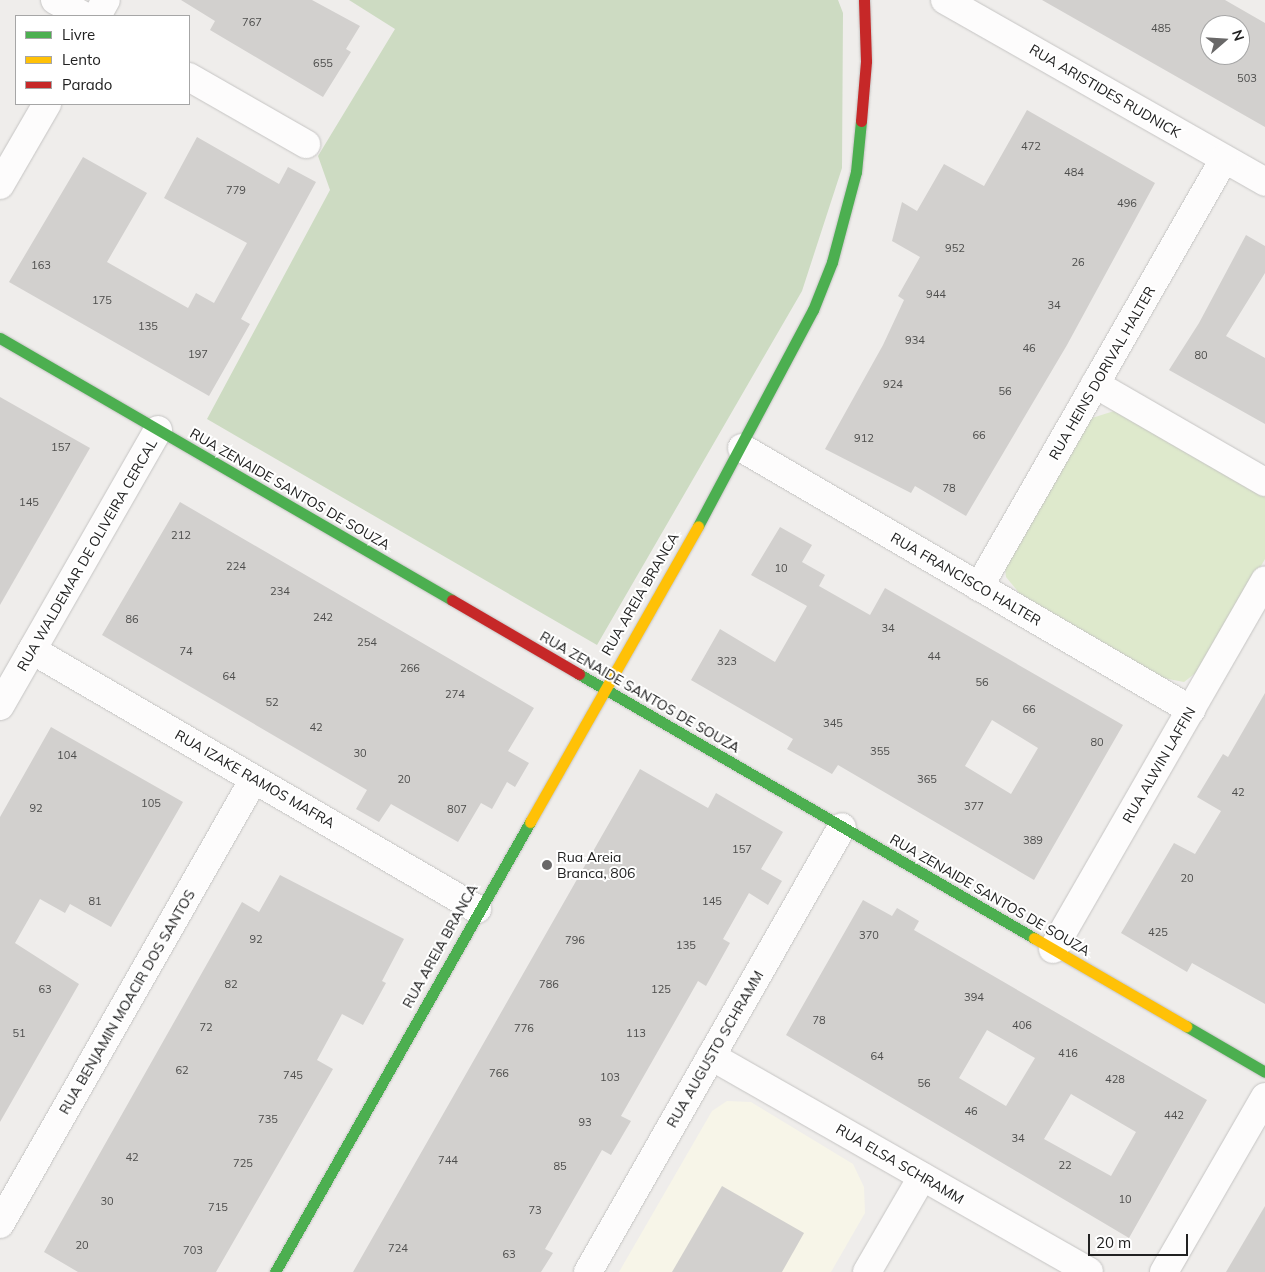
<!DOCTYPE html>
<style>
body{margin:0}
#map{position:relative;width:1265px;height:1272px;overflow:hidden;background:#efedeb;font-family:Mulish,sans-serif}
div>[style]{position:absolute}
.education>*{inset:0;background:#f7f5e8}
.grass>*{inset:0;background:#dee9cc}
.forest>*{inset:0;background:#cddbc2}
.building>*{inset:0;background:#d2d0ce}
.roads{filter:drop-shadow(0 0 1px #c5c4c3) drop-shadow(0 0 1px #c5c4c3)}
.street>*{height:28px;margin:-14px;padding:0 14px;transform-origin:14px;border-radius:14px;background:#fdfcfc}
.fast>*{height:11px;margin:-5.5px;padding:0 5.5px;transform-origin:5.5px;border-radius:5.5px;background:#4caf50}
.slow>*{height:11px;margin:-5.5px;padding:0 5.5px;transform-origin:5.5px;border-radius:5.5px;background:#ffc107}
.jam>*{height:11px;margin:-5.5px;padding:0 5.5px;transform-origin:5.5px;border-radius:5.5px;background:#c62828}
.dots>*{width:14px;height:14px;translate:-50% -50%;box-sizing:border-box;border:2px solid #fff;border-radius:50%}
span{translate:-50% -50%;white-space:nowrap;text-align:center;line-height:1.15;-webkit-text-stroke:4px #fff;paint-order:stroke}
.number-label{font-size:11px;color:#4d4d4c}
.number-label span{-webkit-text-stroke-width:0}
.street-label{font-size:14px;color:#212121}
.poi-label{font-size:14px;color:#212121}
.left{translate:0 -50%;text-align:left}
.legend{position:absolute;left:15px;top:15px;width:175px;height:90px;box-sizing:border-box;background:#fff;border:1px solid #a6a6a6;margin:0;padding:6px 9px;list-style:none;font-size:15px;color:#212121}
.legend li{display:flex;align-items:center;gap:10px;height:25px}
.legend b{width:25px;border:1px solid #a6a6a6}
.north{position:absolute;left:1200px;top:15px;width:50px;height:50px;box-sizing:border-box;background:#fff;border:1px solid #a6a6a6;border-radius:50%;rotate:71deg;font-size:14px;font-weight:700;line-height:20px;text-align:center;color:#212121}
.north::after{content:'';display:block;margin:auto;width:18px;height:22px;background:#696868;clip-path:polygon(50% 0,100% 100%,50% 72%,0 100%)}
.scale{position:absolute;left:1088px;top:1234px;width:100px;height:22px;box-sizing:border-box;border:2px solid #212121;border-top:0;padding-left:6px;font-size:15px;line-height:18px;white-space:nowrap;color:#212121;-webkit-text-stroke:4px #fff;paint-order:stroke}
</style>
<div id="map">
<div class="education">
<div style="clip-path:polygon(727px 1101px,751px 1102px,853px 1164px,864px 1187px,865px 1213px,831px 1272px,619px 1272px,712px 1111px)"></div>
</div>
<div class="grass">
<div style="clip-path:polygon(1114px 411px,1265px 492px,1265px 559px,1202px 668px,1184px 682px,1163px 678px,1020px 594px,1006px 577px,1005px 568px,1089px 419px)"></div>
</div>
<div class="forest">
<div style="clip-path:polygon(349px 0,838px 0,843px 13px,842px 168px,802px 291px,597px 645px,207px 419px,330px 190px,318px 156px,395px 29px)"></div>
</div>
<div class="building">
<div style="clip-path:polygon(181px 0,312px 0,360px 26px,346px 49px,351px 52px,323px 97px,210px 30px,215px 21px)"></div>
<div style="clip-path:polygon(evenodd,1042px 0,1225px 0,1265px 23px,1265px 127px,1042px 0,1210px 25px,1240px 25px,1240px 55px,1210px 55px,1210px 25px)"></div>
<div style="clip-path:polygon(1027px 110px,1155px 183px,1067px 345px,966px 516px,915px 486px,911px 493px,825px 449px,883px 345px,904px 300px,898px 296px,920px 257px,892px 241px,902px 202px,917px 211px,944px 164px,984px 186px)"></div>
<div style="clip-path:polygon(197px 137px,279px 184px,288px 167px,316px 182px,241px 319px,250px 324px,209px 396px,9px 282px,83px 157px,147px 193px,107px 262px,188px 308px,196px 293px,214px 303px,247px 243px,164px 198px)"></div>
<div style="clip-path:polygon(1246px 235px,1265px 246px,1265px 273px,1226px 336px,1265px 358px,1265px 424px,1169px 370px,1199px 323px)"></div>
<div style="clip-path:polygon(0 397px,90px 448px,0 605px)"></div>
<div style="clip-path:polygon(180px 502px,534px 708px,508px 751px,529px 763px,515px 787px,507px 782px,492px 809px,481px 803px,458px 842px,391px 804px,379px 822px,356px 809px,367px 790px,102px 635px)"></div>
<div style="clip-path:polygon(evenodd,780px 527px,812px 545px,802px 562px,825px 575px,819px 586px,870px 615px,885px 588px,1123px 725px,1034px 880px,838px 765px,832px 774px,787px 749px,793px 739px,691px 680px,720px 629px,775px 662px,807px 606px,751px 575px,780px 527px,992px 720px,1038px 748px,1011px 794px,965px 766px,992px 720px)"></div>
<div style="clip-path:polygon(1265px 693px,1265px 1004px,1192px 963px,1187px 972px,1121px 933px,1174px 843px,1195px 854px,1221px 811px,1197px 797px,1223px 754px,1228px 757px)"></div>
<div style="clip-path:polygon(51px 727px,183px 802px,111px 927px,70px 904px,65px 913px,40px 899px,15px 943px,79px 984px,0 1122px,0 817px)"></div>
<div style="clip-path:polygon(640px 769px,708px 808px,716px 793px,783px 832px,761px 869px,782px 881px,768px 905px,749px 893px,723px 939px,730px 943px,706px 986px,698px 981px,621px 1116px,631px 1121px,611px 1155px,602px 1150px,545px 1249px,553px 1253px,541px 1272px,353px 1272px)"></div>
<div style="clip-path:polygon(280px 875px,404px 939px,382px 981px,386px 983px,363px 1025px,342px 1014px,317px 1060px,333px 1069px,216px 1272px,78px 1272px,44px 1252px,242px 902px,259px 912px)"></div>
<div style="clip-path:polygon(evenodd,863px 900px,892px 916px,897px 908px,919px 921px,914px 930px,1207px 1100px,1129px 1238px,786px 1035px,863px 900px,987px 1030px,1035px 1058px,1006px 1106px,959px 1078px,987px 1030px,863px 900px,1071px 1094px,1136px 1132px,1111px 1176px,1044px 1139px,1071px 1094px)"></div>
<div style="clip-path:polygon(722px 1186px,804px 1233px,782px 1272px,672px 1272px)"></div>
<div style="clip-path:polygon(1265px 1206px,1265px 1272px,1226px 1272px)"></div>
</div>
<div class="roads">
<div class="street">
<div style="left:55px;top:0;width:33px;rotate:29deg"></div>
<div style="left:945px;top:0;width:368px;rotate:29.6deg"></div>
<div style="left:97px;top:16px;width:18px;rotate:-61deg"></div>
<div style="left:189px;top:77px;width:135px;rotate:29.8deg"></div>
<div style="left:0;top:185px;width:94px;rotate:-59.9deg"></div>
<div style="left:1095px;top:384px;width:196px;rotate:30deg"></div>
<div style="left:742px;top:448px;width:520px;rotate:30.26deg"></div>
<div style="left:979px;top:587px;width:493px;rotate:-60.2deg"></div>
<div style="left:32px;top:650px;width:515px;rotate:30.2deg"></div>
<div style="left:0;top:706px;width:318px;rotate:-60.2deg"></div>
<div style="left:1053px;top:949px;width:425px;rotate:-60.1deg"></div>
<div style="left:711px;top:1056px;width:435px;rotate:29.7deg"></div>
<div style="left:0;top:1224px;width:512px;rotate:-60.28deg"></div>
<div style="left:588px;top:1272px;width:512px;rotate:-60.28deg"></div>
<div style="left:867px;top:1272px;width:110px;rotate:-59.9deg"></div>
<div style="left:1164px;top:1272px;width:202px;rotate:-60deg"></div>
</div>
<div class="fast">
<div style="left:0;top:338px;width:522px;rotate:30.1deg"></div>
<div style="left:698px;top:526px;width:245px;rotate:-62deg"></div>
<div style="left:813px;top:310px;width:52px;rotate:-68.4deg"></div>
<div style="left:832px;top:262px;width:93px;rotate:-75.1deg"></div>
<div style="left:856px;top:172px;width:51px;rotate:-84.4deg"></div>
<div style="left:579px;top:674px;width:526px;rotate:30.12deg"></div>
<div style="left:1186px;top:1026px;width:91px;rotate:30.2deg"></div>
<div style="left:275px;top:1272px;width:517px;rotate:-60.46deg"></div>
</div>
<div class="slow">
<div style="left:530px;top:822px;width:340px;rotate:-60.4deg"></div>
<div style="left:1034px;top:938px;width:176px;rotate:30.1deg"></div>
</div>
<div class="jam">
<div style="left:861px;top:121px;width:60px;rotate:-85.2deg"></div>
<div style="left:866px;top:61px;width:61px;rotate:-91.9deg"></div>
<div style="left:452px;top:600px;width:147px;rotate:30.2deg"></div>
</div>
</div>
<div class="dots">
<div style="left:547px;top:865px;background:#696868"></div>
</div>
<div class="number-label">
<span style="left:252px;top:22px">767</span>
<span style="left:1161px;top:28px">485</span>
<span style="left:323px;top:63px">655</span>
<span style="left:1247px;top:78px">503</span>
<span style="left:1031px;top:146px">472</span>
<span style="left:1074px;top:172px">484</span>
<span style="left:236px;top:190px">779</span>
<span style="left:1127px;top:203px">496</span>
<span style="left:955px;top:248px">952</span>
<span style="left:1078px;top:262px">26</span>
<span style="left:41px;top:265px">163</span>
<span style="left:936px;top:294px">944</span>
<span style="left:102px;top:300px">175</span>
<span style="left:1054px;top:305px">34</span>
<span style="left:148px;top:326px">135</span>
<span style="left:915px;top:340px">934</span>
<span style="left:1029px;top:348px">46</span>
<span style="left:198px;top:354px">197</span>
<span style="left:1201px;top:355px">80</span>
<span style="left:893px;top:384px">924</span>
<span style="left:1005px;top:391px">56</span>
<span style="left:979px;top:435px">66</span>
<span style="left:864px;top:438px">912</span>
<span style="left:61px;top:447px">157</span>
<span style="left:949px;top:488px">78</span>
<span style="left:29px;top:502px">145</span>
<span style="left:181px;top:535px">212</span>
<span style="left:236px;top:566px">224</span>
<span style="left:781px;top:568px">10</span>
<span style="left:280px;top:591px">234</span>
<span style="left:323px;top:617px">242</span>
<span style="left:132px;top:619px">86</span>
<span style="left:888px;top:628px">34</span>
<span style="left:367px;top:642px">254</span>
<span style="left:186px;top:651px">74</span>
<span style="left:934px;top:656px">44</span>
<span style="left:727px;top:661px">323</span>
<span style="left:410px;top:668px">266</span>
<span style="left:229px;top:676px">64</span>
<span style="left:982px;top:682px">56</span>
<span style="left:455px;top:694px">274</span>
<span style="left:272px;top:702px">52</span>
<span style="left:1029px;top:709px">66</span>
<span style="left:833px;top:723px">345</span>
<span style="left:316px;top:727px">42</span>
<span style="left:1097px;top:742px">80</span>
<span style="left:880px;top:751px">355</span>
<span style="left:360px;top:753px">30</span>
<span style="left:67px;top:755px">104</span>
<span style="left:404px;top:779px">20</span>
<span style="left:927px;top:779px">365</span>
<span style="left:1238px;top:792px">42</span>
<span style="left:151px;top:803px">105</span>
<span style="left:974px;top:806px">377</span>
<span style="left:36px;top:808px">92</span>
<span style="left:457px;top:809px">807</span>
<span style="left:1033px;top:840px">389</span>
<span style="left:742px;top:849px">157</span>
<span style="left:1187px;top:878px">20</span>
<span style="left:95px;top:901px">81</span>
<span style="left:712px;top:901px">145</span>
<span style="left:1158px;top:932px">425</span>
<span style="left:869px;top:935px">370</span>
<span style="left:256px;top:939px">92</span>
<span style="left:575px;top:940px">796</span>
<span style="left:686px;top:945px">135</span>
<span style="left:231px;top:984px">82</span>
<span style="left:549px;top:984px">786</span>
<span style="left:45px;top:989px">63</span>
<span style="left:661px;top:989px">125</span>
<span style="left:974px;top:997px">394</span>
<span style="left:819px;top:1020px">78</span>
<span style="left:1022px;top:1025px">406</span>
<span style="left:206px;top:1027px">72</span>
<span style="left:524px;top:1028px">776</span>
<span style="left:19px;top:1033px">51</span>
<span style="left:636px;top:1033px">113</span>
<span style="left:1068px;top:1053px">416</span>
<span style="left:877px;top:1056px">64</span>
<span style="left:182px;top:1070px">62</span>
<span style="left:499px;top:1073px">766</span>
<span style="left:293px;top:1075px">745</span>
<span style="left:610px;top:1077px">103</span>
<span style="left:1115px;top:1079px">428</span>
<span style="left:924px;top:1083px">56</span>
<span style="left:971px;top:1111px">46</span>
<span style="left:1174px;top:1115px">442</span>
<span style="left:268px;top:1119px">735</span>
<span style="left:585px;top:1122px">93</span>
<span style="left:1018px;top:1138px">34</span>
<span style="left:132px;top:1157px">42</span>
<span style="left:448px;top:1160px">744</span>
<span style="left:243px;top:1163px">725</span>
<span style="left:1065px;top:1165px">22</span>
<span style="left:560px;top:1166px">85</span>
<span style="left:1125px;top:1199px">10</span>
<span style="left:107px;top:1201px">30</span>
<span style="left:218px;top:1207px">715</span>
<span style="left:535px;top:1210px">73</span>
<span style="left:82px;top:1245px">20</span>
<span style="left:398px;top:1248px">724</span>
<span style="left:193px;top:1250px">703</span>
<span style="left:509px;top:1254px">63</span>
</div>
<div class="street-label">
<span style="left:1105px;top:91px;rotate:30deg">RUA ARISTIDES RUDNICK</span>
<span style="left:1102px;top:373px;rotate:-60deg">RUA HEINS DORIVAL HALTER</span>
<span style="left:290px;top:489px;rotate:30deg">RUA ZENAIDE SANTOS DE SOUZA</span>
<span style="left:87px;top:555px;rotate:-60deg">RUA WALDEMAR DE OLIVEIRA CERCAL</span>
<span style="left:966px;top:579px;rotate:30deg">RUA FRANCISCO HALTER</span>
<span style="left:640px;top:594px;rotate:-60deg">RUA AREIA BRANCA</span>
<span style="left:640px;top:692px;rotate:30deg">RUA ZENAIDE SANTOS DE SOUZA</span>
<span style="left:1159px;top:765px;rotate:-60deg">RUA ALWIN LAFFIN</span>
<span style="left:255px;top:779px;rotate:30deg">RUA IZAKE RAMOS MAFRA</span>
<span style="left:990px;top:895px;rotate:30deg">RUA ZENAIDE SANTOS DE SOUZA</span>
<span style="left:440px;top:946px;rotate:-61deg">RUA AREIA BRANCA</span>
<span style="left:127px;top:1002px;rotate:-60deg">RUA BENJAMIN MOACIR DOS SANTOS</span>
<span style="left:715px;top:1049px;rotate:-60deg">RUA AUGUSTO SCHRAMM</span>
<span style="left:900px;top:1164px;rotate:30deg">RUA ELSA SCHRAMM</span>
</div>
<div class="poi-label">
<span class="left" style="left:557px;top:865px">Rua Areia<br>Branca, 806</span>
</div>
<ul class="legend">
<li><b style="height:6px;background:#4caf50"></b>Livre</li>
<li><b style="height:6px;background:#ffc107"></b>Lento</li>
<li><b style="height:6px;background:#c62828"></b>Parado</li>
</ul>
<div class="north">N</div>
<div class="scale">20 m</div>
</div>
